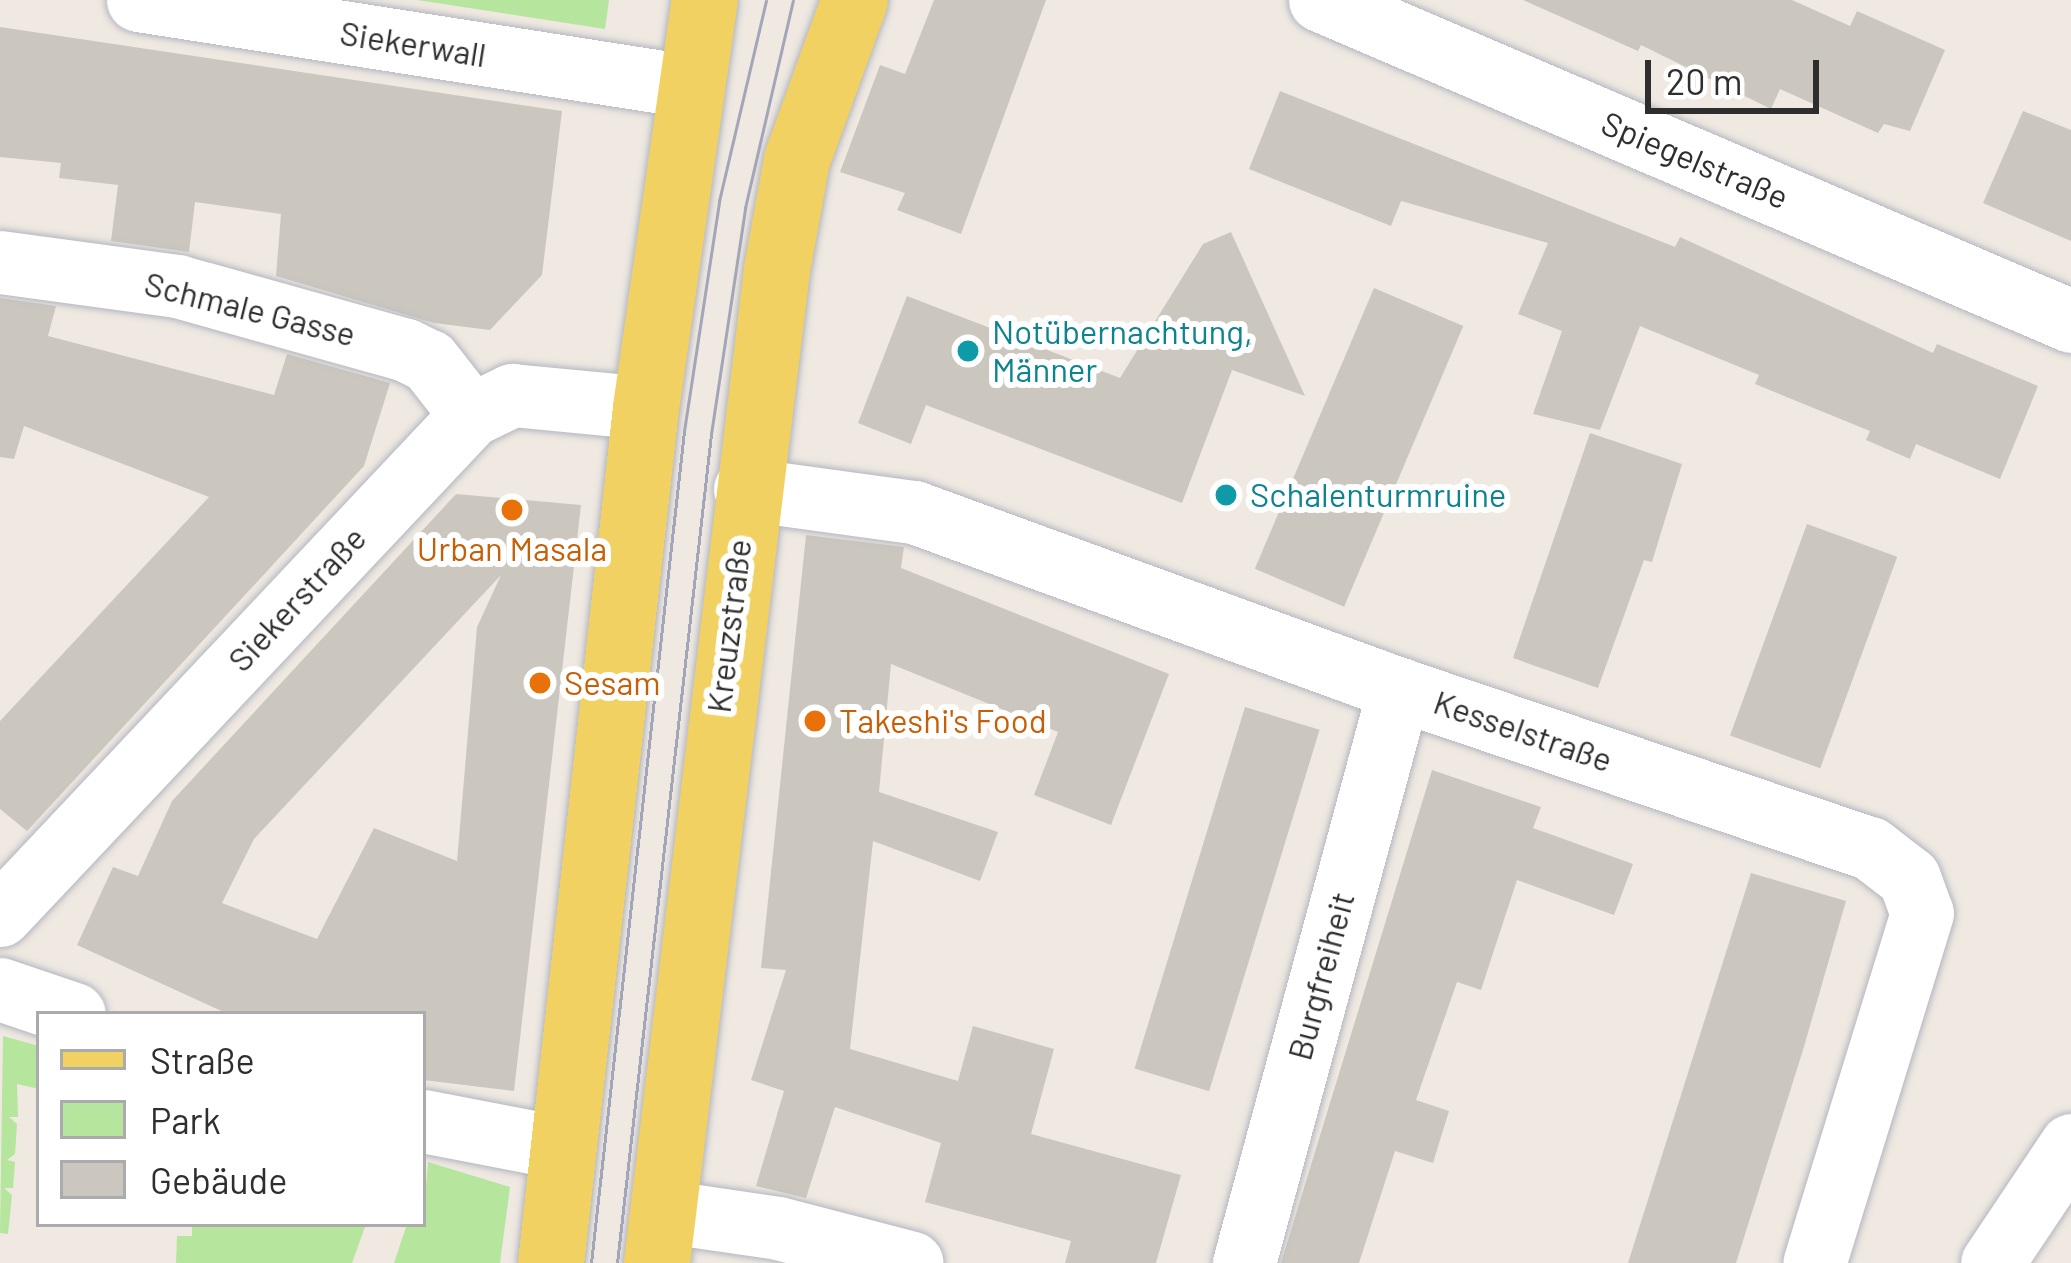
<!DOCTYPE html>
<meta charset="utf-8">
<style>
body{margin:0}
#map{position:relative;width:2071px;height:1263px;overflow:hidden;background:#efe9e1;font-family:Barlow,sans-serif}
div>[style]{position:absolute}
.green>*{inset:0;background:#b6e59e}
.building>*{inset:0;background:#cbc7bf;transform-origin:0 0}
.roads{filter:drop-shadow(0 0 3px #b4b7c1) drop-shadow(0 0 3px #b4b7c1)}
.minor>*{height:63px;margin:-31.5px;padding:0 31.5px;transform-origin:31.5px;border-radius:31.5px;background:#fff}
.primary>*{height:66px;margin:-33px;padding:0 33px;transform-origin:33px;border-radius:33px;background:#f2d163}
.tram>*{height:3px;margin:-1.5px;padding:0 1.5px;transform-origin:1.5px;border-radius:1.5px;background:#a3a6b8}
.dots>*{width:33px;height:33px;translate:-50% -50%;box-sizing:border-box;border:6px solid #fff;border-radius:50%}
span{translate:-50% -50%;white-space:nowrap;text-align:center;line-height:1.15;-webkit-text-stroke:12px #fff;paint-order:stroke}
.street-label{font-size:33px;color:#2e2e2e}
.culture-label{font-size:33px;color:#0d838f}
.left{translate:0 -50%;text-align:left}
.food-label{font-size:33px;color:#c56008}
.legend{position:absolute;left:36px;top:1011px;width:390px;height:216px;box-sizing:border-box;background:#fff;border:3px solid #ababab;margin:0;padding:15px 21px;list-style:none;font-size:36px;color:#2e2e2e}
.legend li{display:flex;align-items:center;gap:24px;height:60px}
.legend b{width:60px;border:3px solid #ababab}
.scale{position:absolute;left:1645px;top:60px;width:174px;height:54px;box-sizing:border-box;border:6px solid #2e2e2e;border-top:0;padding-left:15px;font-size:36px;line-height:42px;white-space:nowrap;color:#2e2e2e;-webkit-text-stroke:9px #fff;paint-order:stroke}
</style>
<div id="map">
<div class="green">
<div style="clip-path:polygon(417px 0,609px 0,605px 29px)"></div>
<div style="clip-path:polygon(3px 1036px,39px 1046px,39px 1089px,17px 1084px,18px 1117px,9px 1117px,17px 1124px,15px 1154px,7px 1160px,15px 1162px,13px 1188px,4px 1188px,12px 1195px,8px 1234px,0 1233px)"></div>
<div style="clip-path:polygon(428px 1162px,510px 1187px,500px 1263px,394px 1263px,407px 1224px,423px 1224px)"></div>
<div style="clip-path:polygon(179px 1224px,366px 1224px,352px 1263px,176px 1263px,177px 1236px,192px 1236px,192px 1227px)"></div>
</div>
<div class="building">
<div style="clip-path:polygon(934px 0,1046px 0,961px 234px,897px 210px,905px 193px,840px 172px,880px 65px,905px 74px)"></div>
<div style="clip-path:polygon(1523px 0,1792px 0,1850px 26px,1857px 11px,1945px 50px,1910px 131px,1884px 124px,1878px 133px,1780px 89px,1771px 109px,1641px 45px,1638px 51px)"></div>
<div style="clip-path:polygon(0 27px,562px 111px,542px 275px,490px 330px,434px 323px,276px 276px,281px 214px,195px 202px,189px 252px,111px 241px,118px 185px,59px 178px,61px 163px,0 157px)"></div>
<div style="clip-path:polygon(1280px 91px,1675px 247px,1680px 237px,1933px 353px,1937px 344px,2038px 386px,2000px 479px,1916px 444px,1910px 459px,1866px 440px,1870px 431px,1755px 384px,1759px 375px,1640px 326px,1600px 430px,1533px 414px,1562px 331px,1518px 314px,1548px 243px,1401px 201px,1391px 226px,1249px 169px)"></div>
<div style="clip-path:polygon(2023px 111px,2071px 130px,2071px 241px,1983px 203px)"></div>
<div style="clip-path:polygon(1231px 232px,1305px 396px,1232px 370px,1182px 503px,926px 405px,911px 444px,858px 423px,907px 296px,1120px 378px,1203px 244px)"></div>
<div style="left:1374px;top:288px;width:97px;height:305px;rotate:23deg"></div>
<div style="clip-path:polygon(0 298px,56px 306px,48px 336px,274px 395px,287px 354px,390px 383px,364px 466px,27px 831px,0 809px,0 721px,209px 497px,24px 426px,14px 459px,0 457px)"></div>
<div style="clip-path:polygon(1590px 433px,1682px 464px,1652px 562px,1644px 560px,1598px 688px,1513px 658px)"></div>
<div style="clip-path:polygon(evenodd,456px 494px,581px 505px,514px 1091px,423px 1080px,423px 1014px,228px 1014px,77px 945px,113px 867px,138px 876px,172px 801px,456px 494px,501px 575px,477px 627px,457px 861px,374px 828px,317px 939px,222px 903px,254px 839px,501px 575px)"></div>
<div style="left:1807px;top:524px;width:96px;height:225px;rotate:20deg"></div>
<div style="clip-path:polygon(806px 535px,904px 547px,901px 568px,1169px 674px,1111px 825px,1034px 795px,1058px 732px,891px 664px,879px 792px,998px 832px,980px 881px,873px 841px,850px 1049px,958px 1081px,973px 1026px,1054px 1049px,1031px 1134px,1181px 1175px,1156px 1263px,1065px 1263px,1071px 1241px,925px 1202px,941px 1143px,835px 1107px,806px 1198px,756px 1186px,784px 1091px,751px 1080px,786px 970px,761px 968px)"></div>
<div style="left:1245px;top:707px;width:78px;height:378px;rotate:17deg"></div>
<div style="clip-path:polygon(1432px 770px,1541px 807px,1533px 828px,1633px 864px,1614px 915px,1517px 880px,1481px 990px,1457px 982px,1416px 1100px,1449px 1111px,1433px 1163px,1395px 1151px,1359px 1263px,1281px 1263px)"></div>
<div style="clip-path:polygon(1751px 873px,1846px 901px,1803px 1050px,1736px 1263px,1628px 1263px)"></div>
</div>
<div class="roads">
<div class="minor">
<div style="left:138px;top:0;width:557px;rotate:8.89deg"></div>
<div style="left:1320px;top:0;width:817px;rotate:23.14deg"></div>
<div style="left:0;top:262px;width:179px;rotate:7.7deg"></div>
<div style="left:177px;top:286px;width:238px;rotate:15.6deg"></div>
<div style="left:406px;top:350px;width:25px;rotate:26deg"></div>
<div style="left:429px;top:361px;width:68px;rotate:52.1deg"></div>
<div style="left:745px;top:489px;width:171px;rotate:7.8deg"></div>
<div style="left:914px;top:512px;width:516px;rotate:20.05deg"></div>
<div style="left:1399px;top:689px;width:497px;rotate:18.7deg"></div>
<div style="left:1870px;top:848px;width:49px;rotate:37.6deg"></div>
<div style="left:1909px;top:878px;width:37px;rotate:70deg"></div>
<div style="left:1922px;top:913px;width:366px;rotate:107.1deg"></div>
<div style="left:0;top:915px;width:687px;rotate:-46.71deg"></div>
<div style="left:471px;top:415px;width:46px;rotate:-26deg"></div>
<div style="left:512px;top:395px;width:135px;rotate:5.5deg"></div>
<div style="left:0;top:989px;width:78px;rotate:18.7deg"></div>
<div style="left:423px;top:1121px;width:143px;rotate:10.9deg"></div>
<div style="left:662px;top:1211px;width:117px;rotate:8.3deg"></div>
<div style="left:778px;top:1228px;width:138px;rotate:14.6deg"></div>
<div style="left:1244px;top:1263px;width:595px;rotate:-74.89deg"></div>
<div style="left:1992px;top:1263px;width:142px;rotate:-56.2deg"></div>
</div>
<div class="primary">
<div style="left:551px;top:1263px;width:860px;rotate:-83.66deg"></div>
<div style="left:646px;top:408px;width:412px;rotate:-81.8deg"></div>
<div style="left:657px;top:1263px;width:1000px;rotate:-83.11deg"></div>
<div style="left:777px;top:270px;width:112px;rotate:-79.7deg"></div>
<div style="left:797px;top:160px;width:170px;rotate:-70.1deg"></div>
</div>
</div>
<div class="tram">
<div style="left:591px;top:1263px;width:837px;rotate:-83.62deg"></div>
<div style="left:684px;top:431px;width:233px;rotate:-81.3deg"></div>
<div style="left:719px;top:201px;width:206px;rotate:-76.8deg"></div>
<div style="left:617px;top:1263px;width:834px;rotate:-83.53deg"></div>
<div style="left:711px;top:434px;width:229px;rotate:-81.4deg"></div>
<div style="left:745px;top:208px;width:213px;rotate:-77deg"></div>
</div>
<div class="dots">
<div style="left:968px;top:351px;background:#0f9aa8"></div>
<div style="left:1226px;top:495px;background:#0f9aa8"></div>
<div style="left:512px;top:510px;background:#e8710a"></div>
<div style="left:540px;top:683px;background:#e8710a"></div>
<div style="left:815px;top:721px;background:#e8710a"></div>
</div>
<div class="street-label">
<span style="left:413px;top:44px;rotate:9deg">Siekerwall</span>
<span style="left:1695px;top:160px;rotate:23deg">Spiegelstraße</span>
<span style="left:250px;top:309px;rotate:14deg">Schmale Gasse</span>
<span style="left:297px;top:599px;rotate:-47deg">Siekerstraße</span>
<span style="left:729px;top:626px;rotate:-83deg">Kreuzstraße</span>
<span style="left:1523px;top:731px;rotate:19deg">Kesselstraße</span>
<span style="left:1321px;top:976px;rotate:-75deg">Burgfreiheit</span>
</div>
<div class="culture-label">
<span class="left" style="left:992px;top:351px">Notübernachtung,<br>Männer</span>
<span class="left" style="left:1250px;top:495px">Schalenturmruine</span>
</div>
<div class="food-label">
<span style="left:512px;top:549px">Urban Masala</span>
<span class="left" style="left:564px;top:683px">Sesam</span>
<span class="left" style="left:839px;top:721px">Takeshi's Food</span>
</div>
<ul class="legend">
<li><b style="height:15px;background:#f2d163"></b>Straße</li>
<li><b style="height:33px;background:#b6e59e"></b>Park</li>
<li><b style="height:33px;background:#cbc7bf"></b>Gebäude</li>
</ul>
<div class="scale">20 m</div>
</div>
